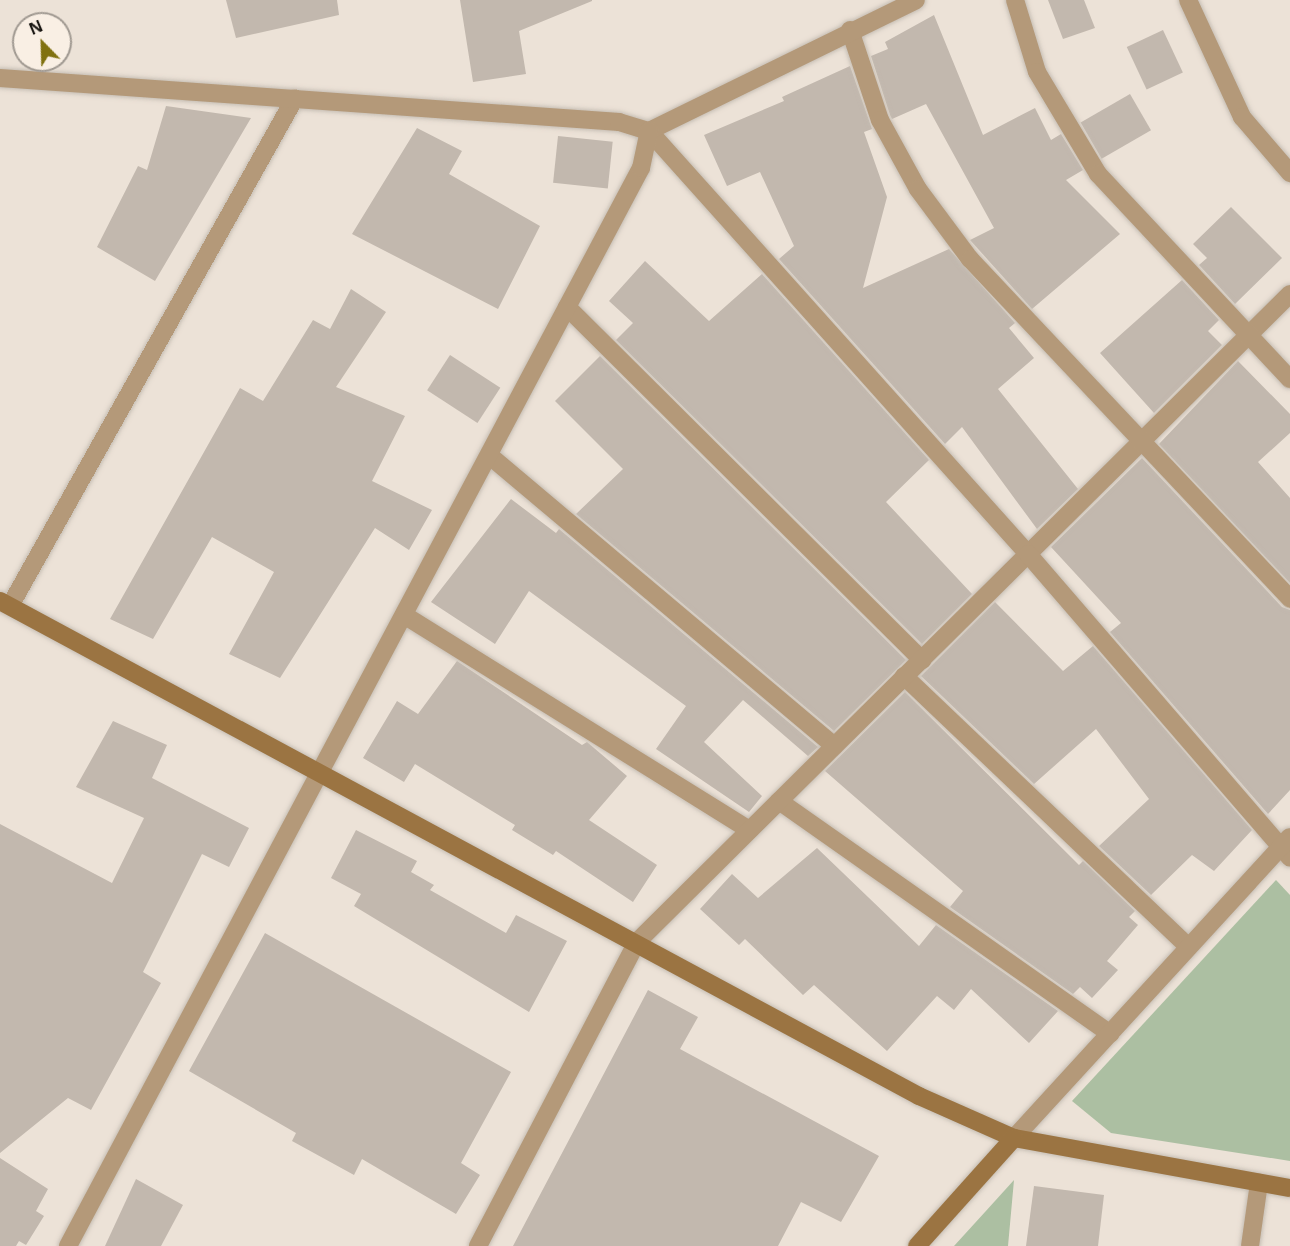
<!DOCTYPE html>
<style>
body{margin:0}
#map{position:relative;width:1290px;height:1246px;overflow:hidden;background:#ece2d7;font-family:"Open Sans",sans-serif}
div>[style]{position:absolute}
.green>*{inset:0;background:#acbfa2}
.building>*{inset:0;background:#c2b8ae;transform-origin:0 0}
.roads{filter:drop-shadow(0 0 2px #c6beb4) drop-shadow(0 0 2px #c6beb4)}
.lane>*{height:18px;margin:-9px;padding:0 9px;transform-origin:9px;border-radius:9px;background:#b49979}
.street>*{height:18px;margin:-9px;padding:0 9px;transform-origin:9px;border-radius:9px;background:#b49979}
.secondary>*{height:18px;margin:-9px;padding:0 9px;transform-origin:9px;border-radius:9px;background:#9b7442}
span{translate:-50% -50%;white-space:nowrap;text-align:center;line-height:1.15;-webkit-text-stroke:5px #f9efe4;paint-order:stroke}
.north{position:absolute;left:12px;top:12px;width:60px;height:60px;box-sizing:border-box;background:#f9efe4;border:2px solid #a09991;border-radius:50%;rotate:337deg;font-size:16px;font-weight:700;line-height:24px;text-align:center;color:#1b1814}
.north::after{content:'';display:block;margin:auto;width:21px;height:27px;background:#807110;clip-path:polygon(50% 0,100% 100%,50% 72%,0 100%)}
</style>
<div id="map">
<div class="green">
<div style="clip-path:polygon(1276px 880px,1290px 895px,1290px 1161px,1111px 1133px,1072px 1101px)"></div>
<div style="clip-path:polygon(1014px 1180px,1008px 1246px,954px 1246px,985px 1212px)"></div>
</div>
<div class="building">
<div style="clip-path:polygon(226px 0,337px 0,339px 15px,236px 38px)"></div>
<div style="clip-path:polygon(460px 0,592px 0,592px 1px,519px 31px,526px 74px,473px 82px)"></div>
<div style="clip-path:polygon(1048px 0,1084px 0,1095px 28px,1063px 39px)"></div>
<div style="clip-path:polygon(934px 15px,983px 135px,1035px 108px,1051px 140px,1061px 134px,1083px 170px,1066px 180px,1120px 234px,1032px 309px,970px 240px,994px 228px,926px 104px,892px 119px,890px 115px,871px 56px,888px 49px,885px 42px)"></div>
<div style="left:1163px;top:30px;width:47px;height:40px;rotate:65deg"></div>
<div style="clip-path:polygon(850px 66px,872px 129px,864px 132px,887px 197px,863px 288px,949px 249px,1015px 323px,1009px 328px,1034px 358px,998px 389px,1078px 489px,1037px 529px,962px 427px,945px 444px,779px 259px,794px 246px,760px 172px,727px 186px,704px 135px,784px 101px,782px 97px)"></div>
<div style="left:1130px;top:94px;width:42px;height:57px;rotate:60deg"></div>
<div style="clip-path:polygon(166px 106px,251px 118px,155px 281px,97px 247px,138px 166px,147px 170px)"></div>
<div style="clip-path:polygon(417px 128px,462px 151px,449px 174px,540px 226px,498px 309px,352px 234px)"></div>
<div style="left:558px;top:136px;width:55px;height:47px;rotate:6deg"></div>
<div style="clip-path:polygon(1231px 207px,1282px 258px,1235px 304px,1199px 265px,1207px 258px,1193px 244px)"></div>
<div style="clip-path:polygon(645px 261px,709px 321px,762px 274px,929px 460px,886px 502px,972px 594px,922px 644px,616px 340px,633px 323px,609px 301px)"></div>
<div style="clip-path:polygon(1182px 280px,1219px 320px,1208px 331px,1222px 345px,1154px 413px,1100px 353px)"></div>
<div style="clip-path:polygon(351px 289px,386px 312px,336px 387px,405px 416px,372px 481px,432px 510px,409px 550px,375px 528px,280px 678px,229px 654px,274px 572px,212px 537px,153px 639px,110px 619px,240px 388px,263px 401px,313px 320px,330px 329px)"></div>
<div style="left:450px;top:355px;width:60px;height:42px;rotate:33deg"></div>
<div style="clip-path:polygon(600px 356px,906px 660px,834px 731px,576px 514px,623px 469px,555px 401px)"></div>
<div style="clip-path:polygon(1238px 361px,1290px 414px,1290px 433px,1258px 462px,1290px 498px,1290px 583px,1159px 444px)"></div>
<div style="clip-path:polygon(1142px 458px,1282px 607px,1290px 610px,1290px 790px,1268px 814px,1110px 632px,1121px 623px,1051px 547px)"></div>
<div style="clip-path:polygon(511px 499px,556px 533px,559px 529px,818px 747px,808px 756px,743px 700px,704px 742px,762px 796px,749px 812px,656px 749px,686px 706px,529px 591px,495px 644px,431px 602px)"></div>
<div style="clip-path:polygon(995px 602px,1063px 671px,1093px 646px,1252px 830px,1214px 871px,1192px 855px,1151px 895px,1099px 846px,1149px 799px,1096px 729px,1034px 784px,921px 676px)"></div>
<div style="clip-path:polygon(457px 661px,582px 745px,587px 742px,627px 776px,589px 820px,657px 865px,633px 902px,556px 851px,553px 855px,512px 830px,515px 825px,415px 764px,404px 782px,363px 758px,397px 701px,418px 714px)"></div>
<div style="clip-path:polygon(905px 692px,1079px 865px,1083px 861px,1135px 911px,1129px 917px,1138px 925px,1107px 961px,1118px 970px,1092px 998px,1080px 987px,1073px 994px,950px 907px,963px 891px,825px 771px)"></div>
<div style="clip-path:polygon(113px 721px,167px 745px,152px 778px,249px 828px,229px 867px,202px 854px,143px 972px,161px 983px,91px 1110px,68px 1098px,0 1153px,0 824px,112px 883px,144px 818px,76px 787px)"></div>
<div style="clip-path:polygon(356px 830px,417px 861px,411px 872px,434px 885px,430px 890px,506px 933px,516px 915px,567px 941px,529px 1012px,354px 906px,361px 894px,331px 878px)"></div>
<div style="clip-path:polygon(817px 848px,919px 946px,936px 925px,1058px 1011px,1029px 1043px,971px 989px,954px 1010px,937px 996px,887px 1051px,814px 985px,803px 995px,745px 939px,739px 945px,700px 909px,732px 874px,758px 898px)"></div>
<div style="clip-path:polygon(265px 933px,511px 1072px,461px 1163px,480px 1175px,456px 1214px,362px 1159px,354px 1175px,292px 1141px,296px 1133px,189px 1071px)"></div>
<div style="clip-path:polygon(648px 990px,698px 1017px,680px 1049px,879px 1156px,841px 1222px,801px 1202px,778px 1246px,513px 1246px)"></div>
<div style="clip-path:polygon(0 1158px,48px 1189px,36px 1211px,44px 1216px,26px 1245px,19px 1241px,16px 1246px,0 1246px)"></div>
<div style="clip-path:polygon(136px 1179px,183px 1205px,161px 1246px,105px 1246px)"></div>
<div style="clip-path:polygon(1034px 1186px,1104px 1195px,1098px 1246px,1026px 1246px)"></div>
</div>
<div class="roads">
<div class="lane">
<div style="left:567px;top:307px;width:501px;rotate:44.84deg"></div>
<div style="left:490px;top:456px;width:450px;rotate:40.1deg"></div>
<div style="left:10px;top:606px;width:582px;rotate:-60.71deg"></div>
<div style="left:404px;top:615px;width:407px;rotate:31.9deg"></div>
<div style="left:904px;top:676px;width:393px;rotate:43.6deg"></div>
<div style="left:779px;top:801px;width:405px;rotate:35.1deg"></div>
<div style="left:637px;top:942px;width:920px;rotate:-44.78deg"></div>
</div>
<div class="street">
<div style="left:1015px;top:0;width:75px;rotate:73deg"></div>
<div style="left:1037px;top:72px;width:119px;rotate:59.1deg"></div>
<div style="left:1098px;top:174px;width:281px;rotate:46.9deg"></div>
<div style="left:1188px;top:0;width:129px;rotate:65.2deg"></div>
<div style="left:1242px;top:117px;width:74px;rotate:49.4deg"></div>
<div style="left:850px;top:30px;width:95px;rotate:71.6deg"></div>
<div style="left:880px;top:120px;width:79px;rotate:61.2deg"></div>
<div style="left:918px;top:189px;width:87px;rotate:53.4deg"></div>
<div style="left:970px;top:259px;width:467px;rotate:46.7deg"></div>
<div style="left:0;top:78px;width:621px;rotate:4.07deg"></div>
<div style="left:619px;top:122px;width:31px;rotate:17deg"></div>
<div style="left:649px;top:131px;width:568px;rotate:48.14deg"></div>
<div style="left:1028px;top:554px;width:401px;rotate:49.2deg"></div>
<div style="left:649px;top:131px;width:297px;rotate:-26.1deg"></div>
<div style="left:1014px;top:1138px;width:408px;rotate:-47.5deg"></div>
<div style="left:68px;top:1246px;width:1221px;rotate:-62.01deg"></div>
<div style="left:641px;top:168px;width:38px;rotate:-78deg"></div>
<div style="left:478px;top:1246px;width:343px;rotate:-62.4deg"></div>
<div style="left:1250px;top:1246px;width:64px;rotate:-81.9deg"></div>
</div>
<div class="secondary">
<div style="left:0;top:601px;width:1044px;rotate:28.31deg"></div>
<div style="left:919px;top:1096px;width:104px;rotate:23.9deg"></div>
<div style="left:1014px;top:1138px;width:280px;rotate:10.3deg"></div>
<div style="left:917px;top:1246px;width:145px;rotate:-48.1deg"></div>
</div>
</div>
<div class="north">N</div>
</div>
